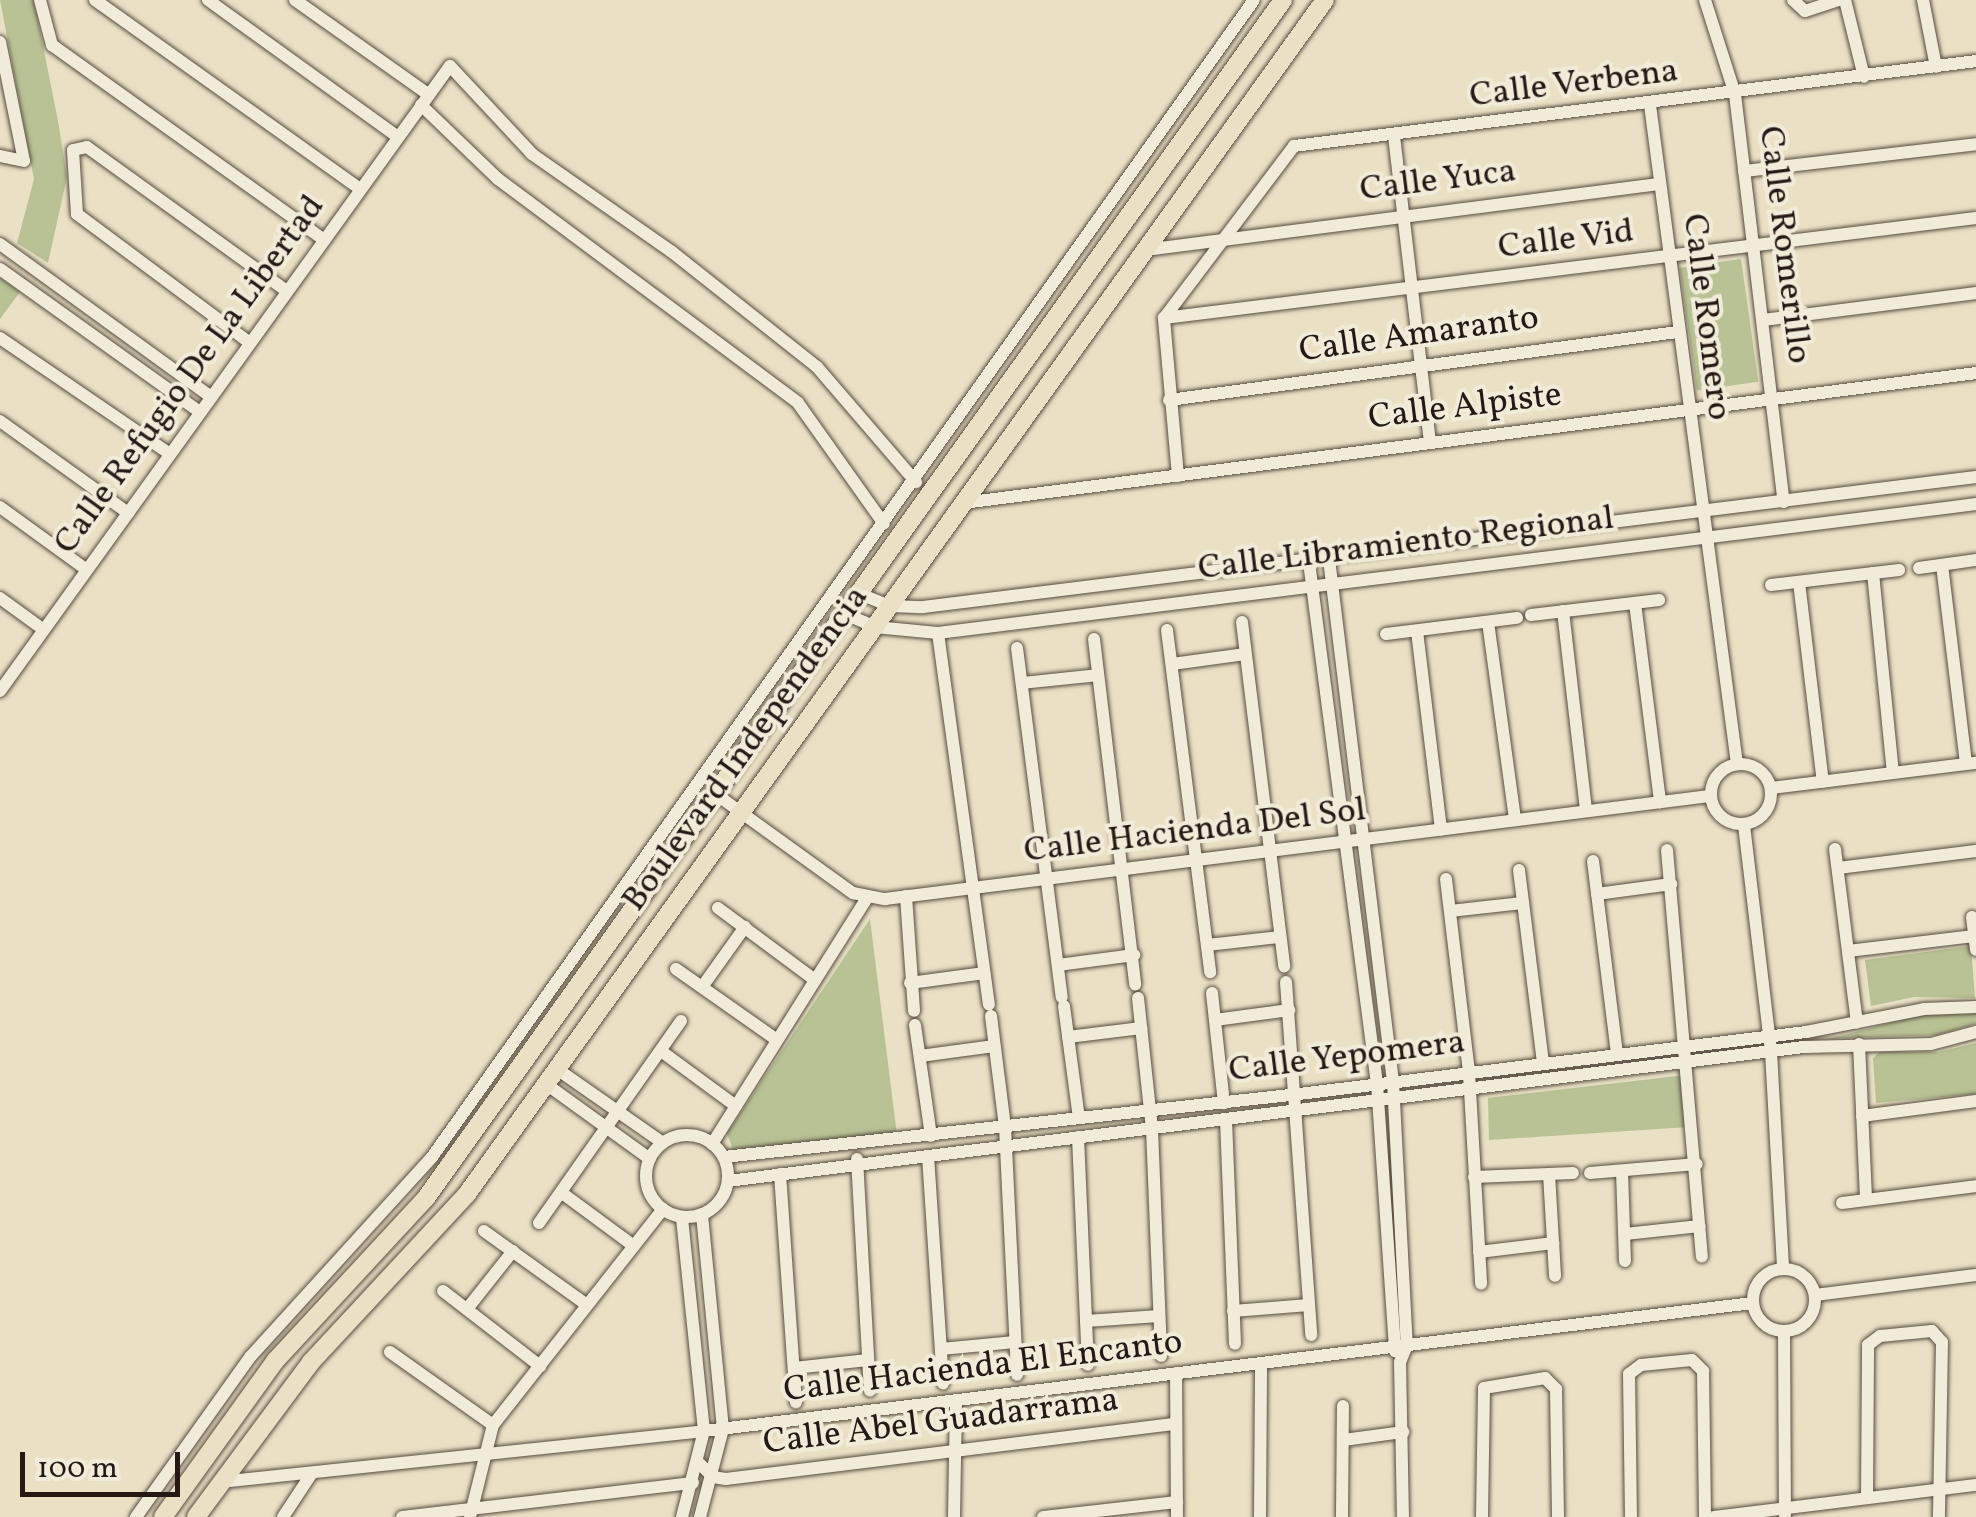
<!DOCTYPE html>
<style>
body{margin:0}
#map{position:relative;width:1976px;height:1517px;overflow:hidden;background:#eae1c5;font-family:Vollkorn,serif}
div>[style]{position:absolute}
.green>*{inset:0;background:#b8c294;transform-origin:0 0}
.roads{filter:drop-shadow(0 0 2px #564b40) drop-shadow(0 0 2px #564b40)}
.minor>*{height:12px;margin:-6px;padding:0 6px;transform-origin:6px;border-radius:6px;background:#f1ecd9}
.minor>.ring{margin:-6px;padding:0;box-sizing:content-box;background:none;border:12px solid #f1ecd9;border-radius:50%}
.major>*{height:18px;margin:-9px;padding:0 9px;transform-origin:9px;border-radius:9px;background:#eae1c5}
span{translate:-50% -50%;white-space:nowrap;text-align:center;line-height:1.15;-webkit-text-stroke:8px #f1ecd9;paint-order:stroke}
.street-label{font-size:35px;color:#241914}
.scale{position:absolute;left:20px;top:1452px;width:160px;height:45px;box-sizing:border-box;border:5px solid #241914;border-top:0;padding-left:12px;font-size:30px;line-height:35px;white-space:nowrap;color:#241914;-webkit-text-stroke:8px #f1ecd9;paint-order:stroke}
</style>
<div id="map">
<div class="green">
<div style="clip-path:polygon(0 0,34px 0,58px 121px,67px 177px,48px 263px,17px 243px,34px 179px)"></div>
<div style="left:1741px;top:259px;width:124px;height:62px;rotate:82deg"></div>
<div style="clip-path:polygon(0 278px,20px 292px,0 319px)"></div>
<div style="clip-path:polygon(870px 919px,897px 1135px,735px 1155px,727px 1133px)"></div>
<div style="clip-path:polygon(1971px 946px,1975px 998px,1914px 997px,1871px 1006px,1865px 960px)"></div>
<div style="clip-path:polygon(1976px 1012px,1976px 1024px,1937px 1035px,1828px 1039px,1926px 1014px)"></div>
<div style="clip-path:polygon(1976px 1043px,1976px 1094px,1876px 1103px,1873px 1058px,1880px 1052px,1939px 1052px)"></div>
<div style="clip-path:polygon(1686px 1075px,1689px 1127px,1489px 1140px,1488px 1098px)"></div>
</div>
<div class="roads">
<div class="minor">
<div style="left:40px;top:0;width:47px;rotate:75.1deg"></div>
<div style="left:52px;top:45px;width:335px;rotate:35.6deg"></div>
<div style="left:95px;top:0;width:325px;rotate:35.5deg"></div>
<div style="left:208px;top:0;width:234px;rotate:35.8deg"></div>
<div style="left:295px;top:0;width:164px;rotate:35.3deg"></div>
<div style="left:1705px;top:0;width:99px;rotate:72.3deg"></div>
<div style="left:1735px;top:94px;width:411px;rotate:83.2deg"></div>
<div style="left:1793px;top:0;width:16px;rotate:43deg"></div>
<div style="left:1805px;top:11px;width:36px;rotate:-18deg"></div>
<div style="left:1845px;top:0;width:79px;rotate:76.1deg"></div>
<div style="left:1923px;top:0;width:68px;rotate:79deg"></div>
<div style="left:0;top:42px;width:121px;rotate:78.6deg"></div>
<div style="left:24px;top:161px;width:25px;rotate:-168deg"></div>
<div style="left:421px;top:105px;width:107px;rotate:43.9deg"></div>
<div style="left:498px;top:179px;width:374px;rotate:36.7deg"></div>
<div style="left:798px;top:403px;width:148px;rotate:54.6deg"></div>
<div style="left:1650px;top:105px;width:665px;rotate:82.48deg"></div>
<div style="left:1394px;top:136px;width:309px;rotate:83.3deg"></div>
<div style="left:1744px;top:171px;width:234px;rotate:-6.6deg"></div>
<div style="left:0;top:244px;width:261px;rotate:35.9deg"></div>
<div style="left:1145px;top:250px;width:518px;rotate:-7.32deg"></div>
<div style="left:0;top:269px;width:246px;rotate:35.6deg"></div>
<div style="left:1164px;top:318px;width:818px;rotate:-7.02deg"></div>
<div style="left:1763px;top:320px;width:215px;rotate:-7.2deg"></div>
<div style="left:0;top:338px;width:206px;rotate:34.3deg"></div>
<div style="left:250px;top:343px;width:216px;rotate:-143.3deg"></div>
<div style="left:77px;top:214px;width:64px;rotate:-93.6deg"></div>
<div style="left:73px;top:150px;width:14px;rotate:-12deg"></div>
<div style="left:87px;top:147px;width:246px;rotate:35.8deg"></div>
<div style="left:1169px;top:400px;width:513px;rotate:-7.62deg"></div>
<div style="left:0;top:421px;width:158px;rotate:35.7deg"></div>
<div style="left:1178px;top:476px;width:159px;rotate:-95.1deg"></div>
<div style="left:1164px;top:318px;width:216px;rotate:-52.9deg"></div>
<div style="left:1294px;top:146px;width:687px;rotate:-7.1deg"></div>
<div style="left:963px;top:503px;width:1021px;rotate:-7.31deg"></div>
<div style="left:0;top:507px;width:107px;rotate:35.9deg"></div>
<div style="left:1329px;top:559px;width:527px;rotate:83.02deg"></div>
<div style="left:1393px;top:1082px;width:263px;rotate:87deg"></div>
<div style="left:1407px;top:1345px;width:18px;rotate:112deg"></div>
<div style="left:1400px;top:1362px;width:155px;rotate:88.9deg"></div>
<div style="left:1309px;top:562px;width:526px;rotate:82.58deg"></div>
<div style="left:1377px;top:1084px;width:268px;rotate:86.1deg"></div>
<div style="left:1942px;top:565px;width:200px;rotate:83.1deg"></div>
<div style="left:1919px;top:568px;width:58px;rotate:-8deg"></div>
<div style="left:1873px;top:573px;width:200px;rotate:84.3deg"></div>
<div style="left:1799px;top:582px;width:201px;rotate:83.2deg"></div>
<div style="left:1771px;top:585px;width:129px;rotate:-6.7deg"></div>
<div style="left:860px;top:594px;width:32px;rotate:22deg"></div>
<div style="left:890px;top:606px;width:33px;rotate:2deg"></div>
<div style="left:923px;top:607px;width:1061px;rotate:-7.04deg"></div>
<div style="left:0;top:598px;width:54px;rotate:36deg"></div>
<div style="left:1635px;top:603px;width:201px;rotate:82.8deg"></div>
<div style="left:1563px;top:611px;width:201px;rotate:83.4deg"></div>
<div style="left:845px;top:614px;width:33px;rotate:23deg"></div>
<div style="left:875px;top:627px;width:63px;rotate:5.4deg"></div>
<div style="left:938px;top:633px;width:1046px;rotate:-7.08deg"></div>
<div style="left:1531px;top:615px;width:129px;rotate:-6.7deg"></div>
<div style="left:1242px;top:622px;width:347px;rotate:83deg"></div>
<div style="left:1488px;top:622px;width:200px;rotate:82.2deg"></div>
<div style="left:1167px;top:630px;width:345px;rotate:82.8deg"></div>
<div style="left:1417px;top:631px;width:200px;rotate:83.1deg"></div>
<div style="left:938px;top:633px;width:375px;rotate:82.2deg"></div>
<div style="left:1386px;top:634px;width:132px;rotate:-7deg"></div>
<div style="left:1094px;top:639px;width:348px;rotate:83.2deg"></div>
<div style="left:1017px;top:648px;width:352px;rotate:82.7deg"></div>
<div style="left:1172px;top:664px;width:74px;rotate:-7.8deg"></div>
<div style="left:1022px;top:683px;width:76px;rotate:-6deg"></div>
<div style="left:0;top:691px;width:770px;rotate:-54.25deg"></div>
<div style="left:450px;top:66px;width:120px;rotate:47deg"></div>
<div style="left:532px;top:154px;width:171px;rotate:35deg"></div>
<div style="left:672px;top:252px;width:185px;rotate:38.4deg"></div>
<div style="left:817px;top:367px;width:152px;rotate:49.3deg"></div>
<div class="ring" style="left:1711px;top:764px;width:48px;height:48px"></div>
<div style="left:1771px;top:788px;width:207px;rotate:-7deg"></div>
<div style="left:717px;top:795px;width:168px;rotate:35.8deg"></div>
<div style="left:853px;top:893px;width:33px;rotate:11deg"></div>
<div style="left:885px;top:899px;width:831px;rotate:-7.12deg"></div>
<div style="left:1744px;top:825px;width:229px;rotate:83.2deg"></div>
<div style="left:1771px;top:1052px;width:217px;rotate:86.8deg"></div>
<div style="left:1835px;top:849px;width:175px;rotate:82.8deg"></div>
<div style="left:1667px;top:850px;width:408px;rotate:85.1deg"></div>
<div style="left:1593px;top:861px;width:195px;rotate:82.9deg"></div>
<div style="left:1838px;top:868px;width:139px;rotate:-7deg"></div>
<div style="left:1519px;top:870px;width:195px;rotate:82.9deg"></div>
<div style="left:1446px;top:879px;width:195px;rotate:83.2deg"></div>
<div style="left:1469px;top:1073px;width:211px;rotate:86.7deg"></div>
<div style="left:1597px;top:894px;width:75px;rotate:-7.7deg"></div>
<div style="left:906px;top:896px;width:115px;rotate:86deg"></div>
<div style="left:718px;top:908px;width:121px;rotate:36.6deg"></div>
<div style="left:1450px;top:911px;width:73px;rotate:-6.3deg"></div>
<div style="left:1972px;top:917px;width:33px;rotate:83deg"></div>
<div style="left:1207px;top:945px;width:72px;rotate:-6.3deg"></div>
<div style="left:1848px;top:951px;width:127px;rotate:-6.8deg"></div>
<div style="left:1058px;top:965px;width:77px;rotate:-7.5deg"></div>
<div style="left:676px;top:969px;width:123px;rotate:35.1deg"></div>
<div style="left:1286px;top:982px;width:354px;rotate:85.9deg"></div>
<div style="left:910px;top:983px;width:75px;rotate:-7.7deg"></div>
<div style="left:702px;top:987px;width:74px;rotate:-54.4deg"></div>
<div style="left:1212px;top:993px;width:111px;rotate:83.8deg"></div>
<div style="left:1138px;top:998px;width:132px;rotate:83.9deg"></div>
<div style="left:1152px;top:1129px;width:227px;rotate:87.7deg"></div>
<div style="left:1064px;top:1006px;width:113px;rotate:82.4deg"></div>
<div style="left:991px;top:1016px;width:112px;rotate:82.8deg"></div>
<div style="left:1005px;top:1127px;width:248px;rotate:87.2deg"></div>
<div style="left:1215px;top:1020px;width:75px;rotate:-7.7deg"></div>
<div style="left:915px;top:1025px;width:112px;rotate:81.8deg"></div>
<div style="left:1068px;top:1037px;width:74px;rotate:-7deg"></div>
<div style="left:1859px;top:1044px;width:155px;rotate:87.4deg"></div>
<div style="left:661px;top:1051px;width:93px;rotate:36.3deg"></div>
<div style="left:920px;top:1056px;width:75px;rotate:-7.7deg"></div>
<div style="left:557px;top:1069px;width:129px;rotate:34.9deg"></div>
<div style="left:546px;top:1084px;width:128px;rotate:35.8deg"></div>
<div style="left:1862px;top:1116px;width:115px;rotate:-7.5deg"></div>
<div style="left:1226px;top:1120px;width:224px;rotate:87.7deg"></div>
<div class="ring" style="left:646px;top:1135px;width:70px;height:70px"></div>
<div style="left:1078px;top:1137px;width:228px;rotate:87.5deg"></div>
<div style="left:712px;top:1144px;width:291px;rotate:-57.8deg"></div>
<div style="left:928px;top:1156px;width:228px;rotate:86.2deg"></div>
<div style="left:724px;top:1157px;width:578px;rotate:-6.25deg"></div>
<div style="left:1299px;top:1094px;width:511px;rotate:-6.97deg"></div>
<div style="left:1806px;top:1032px;width:120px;rotate:-11deg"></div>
<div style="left:1924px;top:1009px;width:52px;rotate:-2.2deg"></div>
<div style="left:857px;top:1159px;width:232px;rotate:86.8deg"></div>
<div style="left:1622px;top:1171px;width:90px;rotate:88.1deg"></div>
<div style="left:1590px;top:1173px;width:107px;rotate:-4.8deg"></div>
<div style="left:780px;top:1174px;width:229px;rotate:86deg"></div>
<div style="left:1549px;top:1174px;width:102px;rotate:86.6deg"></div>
<div style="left:1474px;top:1177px;width:99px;rotate:-2.3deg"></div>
<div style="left:728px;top:1181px;width:1084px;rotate:-7.1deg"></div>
<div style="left:1804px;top:1047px;width:127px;rotate:-1.4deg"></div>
<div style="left:1931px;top:1044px;width:47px;rotate:-14.9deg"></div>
<div style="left:562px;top:1193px;width:89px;rotate:36.4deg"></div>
<div style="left:1842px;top:1203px;width:135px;rotate:-7.2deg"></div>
<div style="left:539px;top:1223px;width:247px;rotate:-54.9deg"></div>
<div style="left:484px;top:1231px;width:127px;rotate:35.7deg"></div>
<div style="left:1625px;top:1234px;width:75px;rotate:-6.1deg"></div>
<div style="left:1479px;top:1252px;width:75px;rotate:-6.9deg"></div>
<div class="ring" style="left:1753px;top:1269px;width:50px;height:50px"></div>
<div style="left:443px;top:1291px;width:123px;rotate:37.7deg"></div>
<div style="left:1815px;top:1295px;width:162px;rotate:-7.1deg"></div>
<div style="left:467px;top:1309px;width:74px;rotate:-51.6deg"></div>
<div style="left:1233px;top:1311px;width:76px;rotate:-4.5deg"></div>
<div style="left:1086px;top:1321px;width:73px;rotate:-3.9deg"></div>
<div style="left:1784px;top:1331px;width:184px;rotate:89.7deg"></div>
<div style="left:941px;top:1349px;width:74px;rotate:-5.4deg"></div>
<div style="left:390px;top:1352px;width:126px;rotate:35.3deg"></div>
<div style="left:794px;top:1368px;width:74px;rotate:-6.2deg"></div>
<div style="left:1176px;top:1373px;width:144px;rotate:89.6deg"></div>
<div style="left:1344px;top:1440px;width:60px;rotate:-7.7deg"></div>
<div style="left:700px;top:1464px;width:18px;rotate:45deg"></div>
<div style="left:713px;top:1477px;width:13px;rotate:9deg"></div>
<div style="left:726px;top:1479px;width:453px;rotate:-7deg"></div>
<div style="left:220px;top:1482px;width:487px;rotate:-6deg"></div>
<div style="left:704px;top:1431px;width:1057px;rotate:-6.96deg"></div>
<div style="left:1867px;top:1498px;width:153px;rotate:-89.6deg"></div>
<div style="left:1868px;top:1345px;width:15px;rotate:-37deg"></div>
<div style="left:1880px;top:1336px;width:52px;rotate:-5.5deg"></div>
<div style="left:1932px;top:1331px;width:15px;rotate:48deg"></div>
<div style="left:1942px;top:1342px;width:175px;rotate:91deg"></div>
<div style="left:136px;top:1517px;width:198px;rotate:-54.5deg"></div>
<div style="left:251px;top:1356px;width:269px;rotate:-47.7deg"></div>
<div style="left:432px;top:1157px;width:1419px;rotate:-54.61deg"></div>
<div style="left:283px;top:1517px;width:53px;rotate:-56.6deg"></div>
<div style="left:402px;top:1517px;width:293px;rotate:-6.7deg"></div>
<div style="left:470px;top:1517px;width:95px;rotate:-76deg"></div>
<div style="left:493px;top:1425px;width:275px;rotate:-51.8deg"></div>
<div style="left:682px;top:1517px;width:89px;rotate:-75.7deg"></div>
<div style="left:704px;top:1431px;width:215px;rotate:-95.9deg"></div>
<div style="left:700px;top:1517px;width:91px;rotate:-75.4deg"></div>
<div style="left:723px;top:1429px;width:216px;rotate:-95.6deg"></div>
<div style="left:954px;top:1517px;width:116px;rotate:-89deg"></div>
<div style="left:1043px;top:1517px;width:135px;rotate:-6.4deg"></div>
<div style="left:1260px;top:1517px;width:154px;rotate:-89.6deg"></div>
<div style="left:1342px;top:1517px;width:111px;rotate:-89.5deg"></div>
<div style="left:1482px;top:1517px;width:129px;rotate:-89.1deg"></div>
<div style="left:1484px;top:1388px;width:62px;rotate:-9.3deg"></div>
<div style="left:1545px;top:1378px;width:16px;rotate:45deg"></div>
<div style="left:1556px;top:1389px;width:128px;rotate:89.1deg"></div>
<div style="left:1631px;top:1517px;width:143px;rotate:-90.8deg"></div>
<div style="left:1629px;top:1374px;width:15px;rotate:-37deg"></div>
<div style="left:1641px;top:1365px;width:51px;rotate:-5.6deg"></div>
<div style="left:1692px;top:1360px;width:16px;rotate:45deg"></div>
<div style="left:1703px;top:1371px;width:146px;rotate:89.2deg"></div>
<div style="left:1714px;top:1517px;width:264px;rotate:-7deg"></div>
</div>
<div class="major">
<div style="left:163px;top:1517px;width:193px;rotate:-54.3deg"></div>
<div style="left:276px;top:1360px;width:221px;rotate:-47.2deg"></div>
<div style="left:426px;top:1198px;width:1473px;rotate:-54.42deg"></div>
<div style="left:196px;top:1517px;width:193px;rotate:-53.4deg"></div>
<div style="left:311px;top:1362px;width:229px;rotate:-47.1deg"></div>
<div style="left:467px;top:1194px;width:1470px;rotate:-54.3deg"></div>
</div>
</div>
<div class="street-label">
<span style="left:1574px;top:84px;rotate:-7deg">Calle Verbena</span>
<span style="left:1438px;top:181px;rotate:-7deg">Calle Yuca</span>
<span style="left:1566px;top:240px;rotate:-7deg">Calle Vid</span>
<span style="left:1784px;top:245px;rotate:83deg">Calle Romerillo</span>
<span style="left:1706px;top:317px;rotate:83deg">Calle Romero</span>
<span style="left:1419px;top:335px;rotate:-8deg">Calle Amaranto</span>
<span style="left:190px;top:375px;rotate:-54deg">Calle Refugio De La Libertad</span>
<span style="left:1465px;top:407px;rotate:-7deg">Calle Alpiste</span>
<span style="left:1406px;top:544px;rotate:-7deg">Calle Libramiento Regional</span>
<span style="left:746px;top:749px;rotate:-54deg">Boulevard Independencia</span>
<span style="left:1195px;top:831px;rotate:-7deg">Calle Hacienda Del Sol</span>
<span style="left:1347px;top:1057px;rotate:-7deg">Calle Yepomera</span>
<span style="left:983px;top:1367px;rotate:-7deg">Calle Hacienda El Encanto</span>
<span style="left:941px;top:1422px;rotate:-7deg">Calle Abel Guadarrama</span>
</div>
<div class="scale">100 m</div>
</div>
